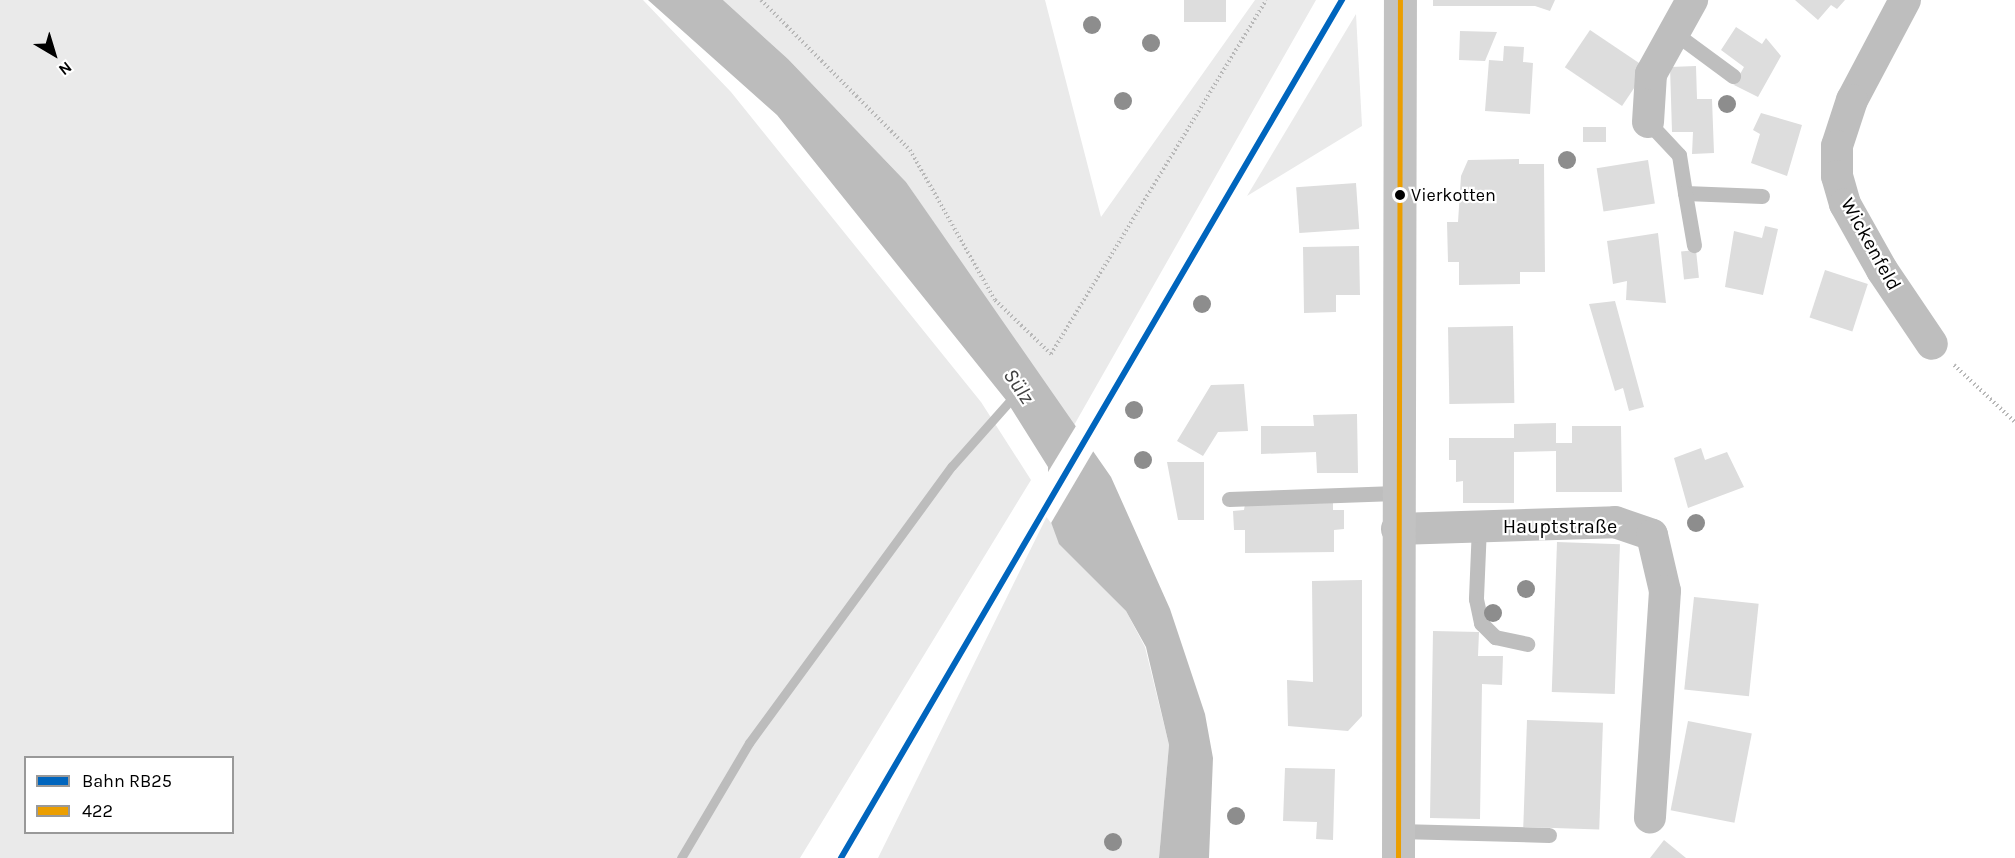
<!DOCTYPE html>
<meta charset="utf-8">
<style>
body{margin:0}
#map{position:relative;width:2015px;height:858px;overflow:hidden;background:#fff;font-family:Karla,sans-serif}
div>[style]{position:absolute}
.green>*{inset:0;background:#eaeaea}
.water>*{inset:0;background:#bcbcbc}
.pier>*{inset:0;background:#fff}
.stream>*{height:9px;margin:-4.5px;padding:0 4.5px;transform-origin:4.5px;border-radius:4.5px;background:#bcbcbc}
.building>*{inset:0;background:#ddd;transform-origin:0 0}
.path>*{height:4px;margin-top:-2px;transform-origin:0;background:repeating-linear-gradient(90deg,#b8b8b8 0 1.5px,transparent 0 4.5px)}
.service>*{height:15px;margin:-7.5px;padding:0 7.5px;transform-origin:7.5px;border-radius:7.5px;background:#bebebe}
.minor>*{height:32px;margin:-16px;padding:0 16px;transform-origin:16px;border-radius:16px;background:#bebebe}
.secondary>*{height:33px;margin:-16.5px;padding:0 16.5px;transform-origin:16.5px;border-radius:16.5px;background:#c2c2c2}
.bus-1>*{height:4.5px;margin:-2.25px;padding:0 2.25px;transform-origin:2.25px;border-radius:2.25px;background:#eb9e00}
.rail-1>*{height:6px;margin:-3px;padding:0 3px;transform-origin:3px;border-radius:3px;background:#0065bd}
.trees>*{width:18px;height:18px;margin:-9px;border-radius:50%;background:#8d8d8d}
.dots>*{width:16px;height:16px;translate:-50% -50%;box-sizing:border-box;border:3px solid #fff;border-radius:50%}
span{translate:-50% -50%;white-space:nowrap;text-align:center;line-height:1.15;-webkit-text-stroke:4.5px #fff;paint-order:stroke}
.bus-label{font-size:18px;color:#000}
.left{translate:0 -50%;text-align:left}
.street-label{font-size:20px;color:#000}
.water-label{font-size:21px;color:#414141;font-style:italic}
.legend{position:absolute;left:24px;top:756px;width:210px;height:78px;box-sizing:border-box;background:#fff;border:2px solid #999;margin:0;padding:8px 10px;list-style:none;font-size:18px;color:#000}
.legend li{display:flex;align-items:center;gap:12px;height:30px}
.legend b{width:30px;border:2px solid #999}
.north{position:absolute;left:24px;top:24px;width:60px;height:60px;-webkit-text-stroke:4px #fff;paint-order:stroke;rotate:142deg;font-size:16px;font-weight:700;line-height:24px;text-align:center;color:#000}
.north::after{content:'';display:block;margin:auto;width:21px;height:27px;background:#000;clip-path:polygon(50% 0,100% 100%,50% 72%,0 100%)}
</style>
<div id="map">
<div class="green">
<div style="clip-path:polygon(evenodd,0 0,643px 0,731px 92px,981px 402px,1031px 480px,800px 858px,0 858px,0 0,26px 758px,232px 758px,232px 832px,26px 832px,26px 758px)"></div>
<div style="clip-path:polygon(723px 0,1045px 0,1101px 217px,1255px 0,1316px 0,1073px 427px,906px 182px,788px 59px)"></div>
<div style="clip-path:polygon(1356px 14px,1362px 126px,1247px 196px)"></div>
<div style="clip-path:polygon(1048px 514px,1060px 544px,1126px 611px,1145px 647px,1169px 745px,1159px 858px,878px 858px)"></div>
</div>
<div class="water">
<div style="clip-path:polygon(648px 0,723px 0,788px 59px,906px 182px,1111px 477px,1170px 609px,1205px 714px,1213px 758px,1209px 858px,1159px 858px,1169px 745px,1146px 647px,1126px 611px,1059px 544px,1048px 514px,1048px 467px,1006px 400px,777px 115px)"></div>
</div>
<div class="pier">
<div style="clip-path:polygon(1076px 426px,1094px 450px,1051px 523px,1045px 515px,1045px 477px)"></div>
</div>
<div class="stream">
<div style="left:681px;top:858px;width:134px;rotate:-59.4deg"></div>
<div style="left:749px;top:743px;width:343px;rotate:-53.8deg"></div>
<div style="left:952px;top:466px;width:96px;rotate:-48.4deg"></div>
</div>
<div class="building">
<div style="left:1184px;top:0;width:42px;height:22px"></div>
<div style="clip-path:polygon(1433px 0,1555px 0,1550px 11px,1535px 6px,1433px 6px)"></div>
<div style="clip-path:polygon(1795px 0,1845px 0,1837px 9px,1831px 5px,1818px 20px)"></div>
<div style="clip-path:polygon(1736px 27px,1762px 44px,1766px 38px,1781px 56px,1758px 97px,1734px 85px,1744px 67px,1721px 50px)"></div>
<div style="left:1590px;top:30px;width:69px;height:45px;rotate:34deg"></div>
<div style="clip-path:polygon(1460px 31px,1497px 32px,1485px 61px,1459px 60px)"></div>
<div style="clip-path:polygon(1504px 46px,1524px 47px,1523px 62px,1533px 63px,1530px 114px,1485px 111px,1489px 60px,1503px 61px)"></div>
<div style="clip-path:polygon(1696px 66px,1697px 99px,1712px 99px,1714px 153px,1692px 154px,1693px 132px,1672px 132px,1670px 67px)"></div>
<div style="clip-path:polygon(1761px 113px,1802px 125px,1787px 176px,1751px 163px,1760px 134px,1753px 130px)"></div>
<div style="left:1583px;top:127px;width:23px;height:15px"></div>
<div style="clip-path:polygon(1519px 159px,1519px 164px,1544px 164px,1545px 272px,1520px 272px,1520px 284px,1459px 285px,1459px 262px,1448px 262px,1447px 222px,1458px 222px,1461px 176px,1468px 160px)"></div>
<div style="left:1648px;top:160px;width:44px;height:52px;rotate:81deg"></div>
<div style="left:1356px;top:183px;width:46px;height:60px;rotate:86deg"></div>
<div style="clip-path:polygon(1765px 226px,1778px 229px,1763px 295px,1725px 287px,1734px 231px,1762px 238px)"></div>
<div style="clip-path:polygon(1658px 233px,1666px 303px,1626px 300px,1627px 281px,1613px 284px,1607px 241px)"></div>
<div style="clip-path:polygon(1359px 246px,1360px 295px,1336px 295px,1336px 312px,1304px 313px,1303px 247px)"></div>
<div style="left:1696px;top:250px;width:28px;height:15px;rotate:84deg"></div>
<div style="left:1825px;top:270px;width:45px;height:50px;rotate:18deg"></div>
<div style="clip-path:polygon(1615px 301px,1644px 407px,1629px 411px,1623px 388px,1615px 391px,1589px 304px)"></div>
<div style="left:1513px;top:326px;width:77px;height:65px;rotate:89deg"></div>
<div style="clip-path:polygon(1244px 384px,1248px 431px,1218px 432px,1203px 456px,1177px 441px,1211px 385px)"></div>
<div style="clip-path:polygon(1357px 414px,1358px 473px,1317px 473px,1316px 452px,1261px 454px,1261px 426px,1314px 426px,1313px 415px)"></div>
<div style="clip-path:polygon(1556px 423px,1556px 443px,1572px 443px,1572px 426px,1621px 426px,1622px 492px,1556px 492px,1556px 451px,1514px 452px,1514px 503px,1463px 503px,1463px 481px,1456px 482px,1456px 460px,1449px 460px,1449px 438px,1514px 438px,1514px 424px)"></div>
<div style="clip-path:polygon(1701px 448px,1705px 460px,1727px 452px,1744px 487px,1688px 508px,1674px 458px)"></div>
<div style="clip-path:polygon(1167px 462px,1204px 462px,1204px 520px,1178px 520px)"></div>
<div style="clip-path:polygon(1333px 503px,1333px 510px,1344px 510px,1344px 529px,1334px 530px,1334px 552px,1245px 553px,1245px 530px,1234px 530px,1233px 511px,1244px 510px,1245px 504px)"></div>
<div style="left:1557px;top:542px;width:63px;height:150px;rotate:2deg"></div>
<div style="clip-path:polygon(1362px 580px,1362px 716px,1348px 731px,1288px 726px,1287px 680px,1313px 682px,1312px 581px)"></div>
<div style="left:1694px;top:597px;width:65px;height:93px;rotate:6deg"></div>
<div style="clip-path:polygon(1433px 631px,1479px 632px,1478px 656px,1503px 656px,1502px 685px,1482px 684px,1480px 819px,1430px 818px)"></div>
<div style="left:1527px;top:720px;width:76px;height:107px;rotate:2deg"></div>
<div style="left:1688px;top:721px;width:65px;height:91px;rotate:11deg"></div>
<div style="clip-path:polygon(1285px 768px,1335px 769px,1333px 840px,1316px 839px,1317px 822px,1283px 821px)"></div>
<div style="clip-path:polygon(1664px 840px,1686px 858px,1650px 858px)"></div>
</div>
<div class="path">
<div style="left:761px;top:0;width:211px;rotate:45.2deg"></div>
<div style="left:910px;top:150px;width:172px;rotate:60.5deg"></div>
<div style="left:995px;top:300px;width:78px;rotate:44deg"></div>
<div style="left:1051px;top:354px;width:414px;rotate:-58.7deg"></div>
<div style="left:1954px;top:365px;width:83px;rotate:43.1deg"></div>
</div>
<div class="service">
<div style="left:1676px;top:34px;width:71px;rotate:36.4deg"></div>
<div style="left:1648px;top:122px;width:45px;rotate:46.8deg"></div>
<div style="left:1679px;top:155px;width:38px;rotate:81deg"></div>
<div style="left:1685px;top:193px;width:77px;rotate:2.2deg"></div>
<div style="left:1685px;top:193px;width:53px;rotate:80.2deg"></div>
<div style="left:1229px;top:499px;width:167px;rotate:-2.1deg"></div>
<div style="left:1479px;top:526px;width:73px;rotate:92.4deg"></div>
<div style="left:1476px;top:599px;width:25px;rotate:78deg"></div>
<div style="left:1481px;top:623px;width:20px;rotate:45deg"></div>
<div style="left:1495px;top:637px;width:33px;rotate:12deg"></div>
<div style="left:1398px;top:831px;width:151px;rotate:1.5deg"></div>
</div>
<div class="minor">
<div style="left:1905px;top:0;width:113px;rotate:117.9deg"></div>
<div style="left:1852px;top:100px;width:48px;rotate:108.1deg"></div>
<div style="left:1837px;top:146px;width:30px;rotate:90deg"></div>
<div style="left:1837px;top:176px;width:29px;rotate:74deg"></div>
<div style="left:1845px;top:204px;width:76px;rotate:60.7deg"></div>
<div style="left:1882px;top:270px;width:89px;rotate:56deg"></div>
<div style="left:1648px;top:122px;width:48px;rotate:-86.4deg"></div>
<div style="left:1651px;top:74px;width:85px;rotate:-61deg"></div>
<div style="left:1397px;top:529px;width:218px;rotate:-1.8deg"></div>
<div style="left:1615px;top:522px;width:39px;rotate:19deg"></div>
<div style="left:1652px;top:535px;width:57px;rotate:76.9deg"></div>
<div style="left:1665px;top:591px;width:227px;rotate:93.8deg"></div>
</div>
<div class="secondary">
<div style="left:1398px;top:858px;width:858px;rotate:-89.87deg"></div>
</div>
<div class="bus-1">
<div style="left:1398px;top:858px;width:858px;rotate:-89.87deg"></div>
</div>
<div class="rail-1">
<div style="left:841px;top:858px;width:994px;rotate:-59.72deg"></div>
</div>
<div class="trees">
<div style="left:1092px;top:25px"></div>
<div style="left:1151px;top:43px"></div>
<div style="left:1123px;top:101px"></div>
<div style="left:1727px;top:104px"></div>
<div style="left:1567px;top:160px"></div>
<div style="left:1202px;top:304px"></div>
<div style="left:1134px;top:410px"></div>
<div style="left:1143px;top:460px"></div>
<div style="left:1696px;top:523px"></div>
<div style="left:1526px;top:589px"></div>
<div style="left:1493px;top:613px"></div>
<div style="left:1236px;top:816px"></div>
<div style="left:1113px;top:842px"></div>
</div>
<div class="dots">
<div style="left:1400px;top:195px;background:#000"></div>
</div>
<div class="bus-label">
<span class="left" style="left:1411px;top:195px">Vierkotten</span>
</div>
<div class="street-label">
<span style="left:1871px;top:244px;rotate:61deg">Wickenfeld</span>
<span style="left:1560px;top:526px">Hauptstraße</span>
</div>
<div class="water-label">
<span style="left:1019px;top:386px;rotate:56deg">Sülz</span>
</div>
<ul class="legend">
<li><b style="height:8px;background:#0065bd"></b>Bahn RB25</li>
<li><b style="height:8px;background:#eb9e00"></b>422</li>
</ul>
<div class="north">N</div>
</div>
